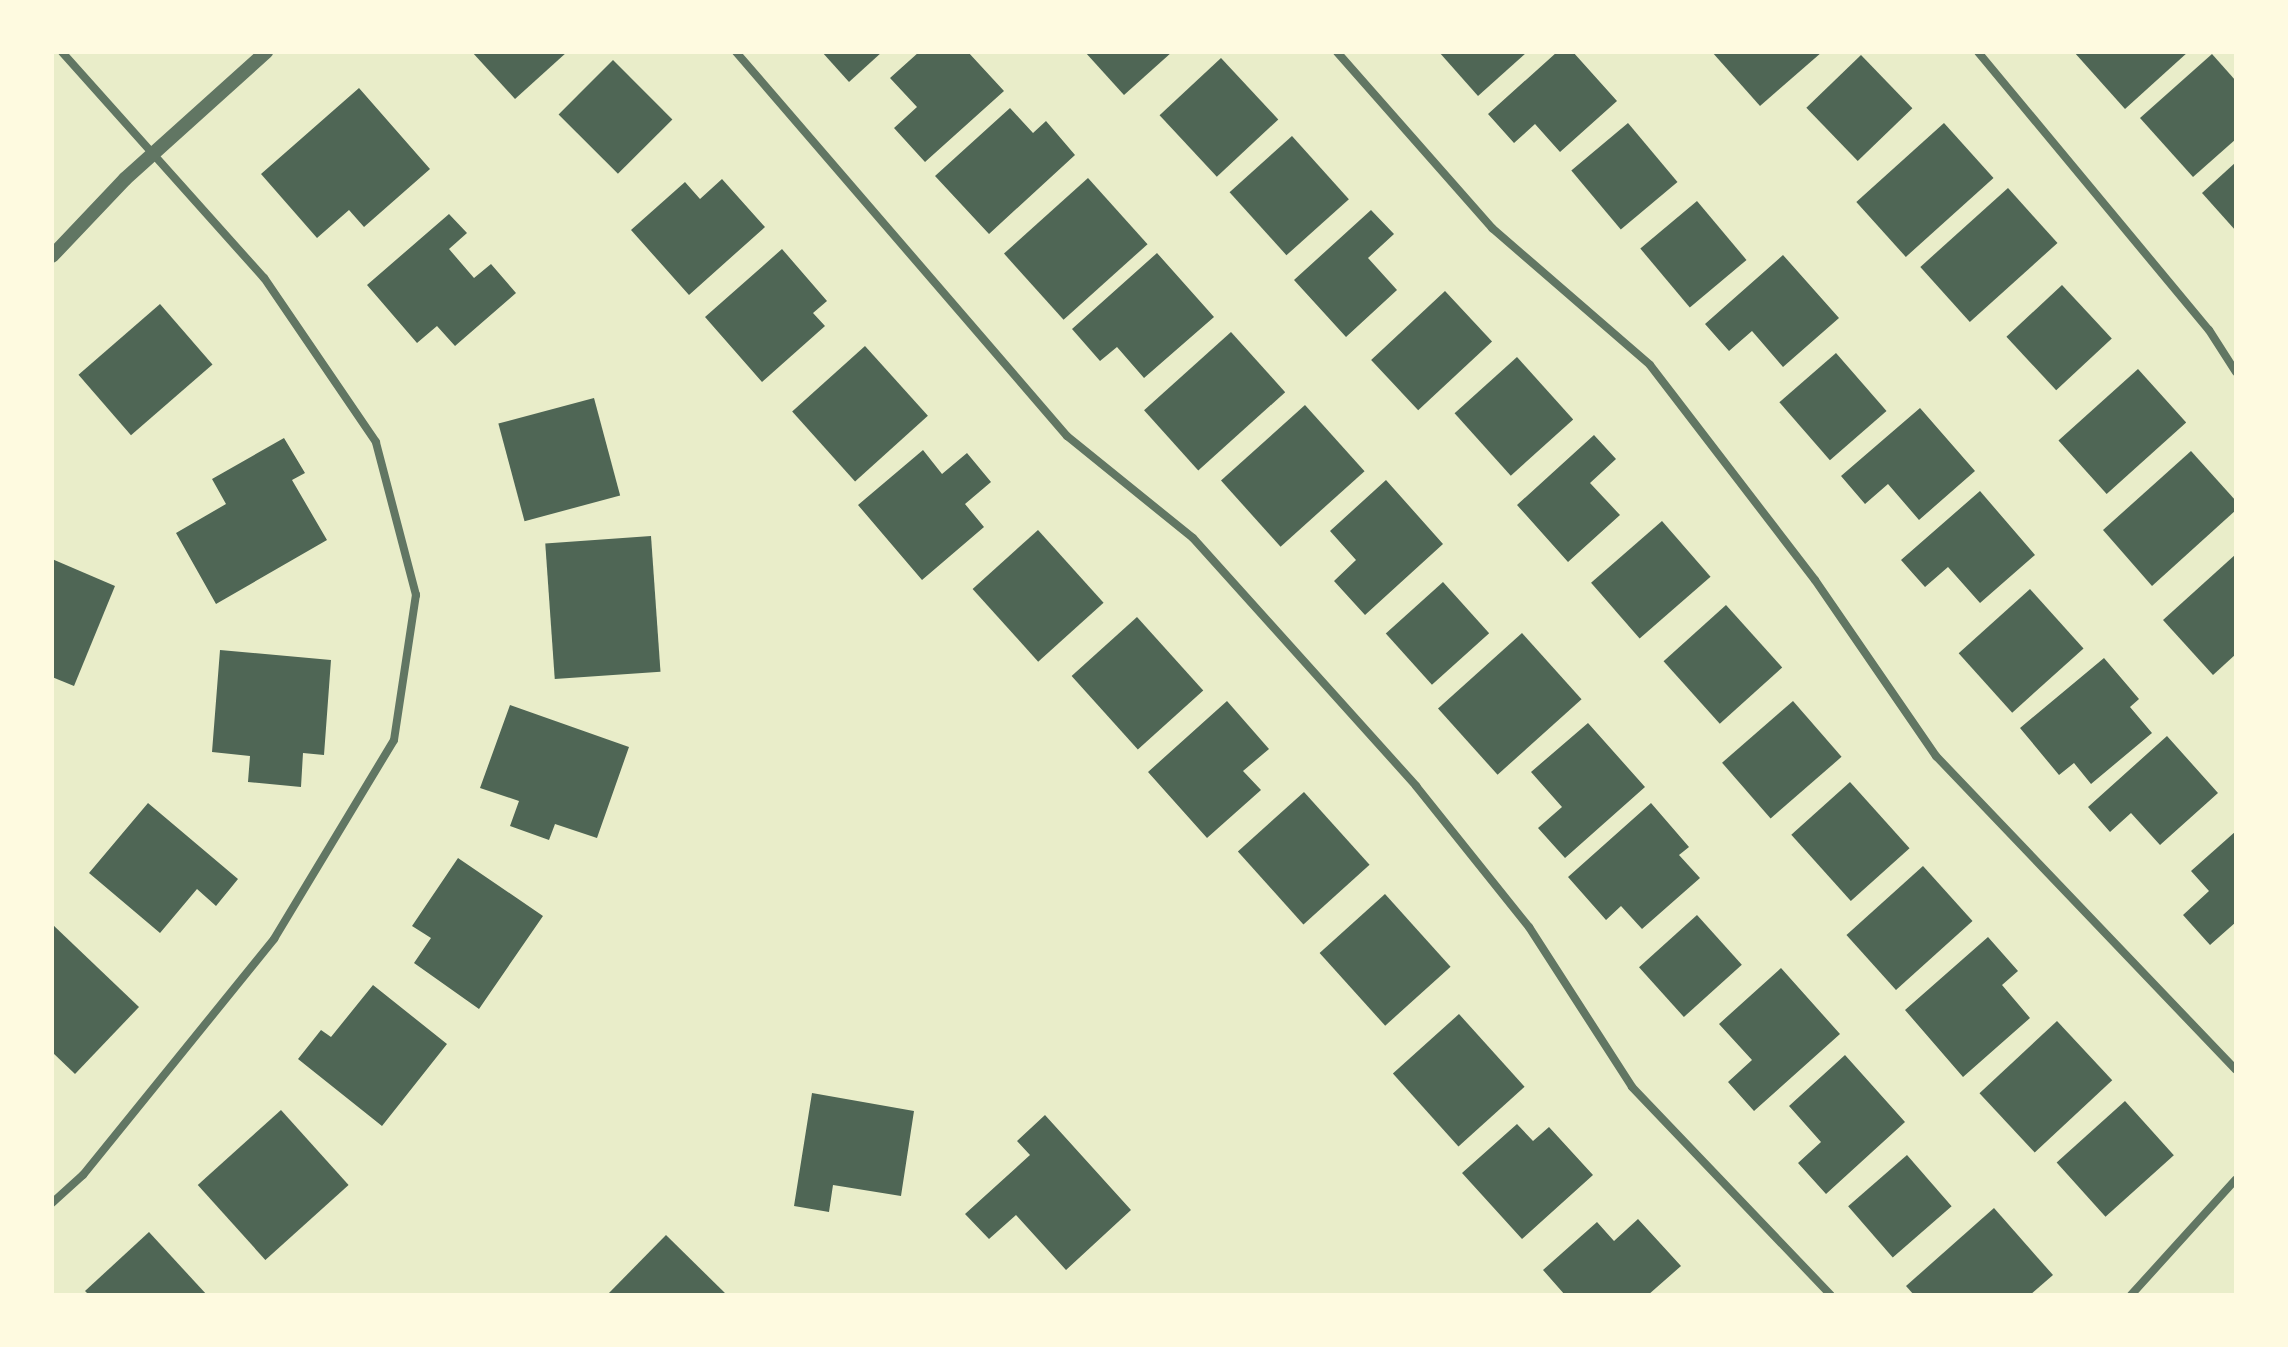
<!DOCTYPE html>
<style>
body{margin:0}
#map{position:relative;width:2288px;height:1347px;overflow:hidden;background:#e9edc9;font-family:Barlow,sans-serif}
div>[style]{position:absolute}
.building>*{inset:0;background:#4f6655;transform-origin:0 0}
.minor>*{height:8px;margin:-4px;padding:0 4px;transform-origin:4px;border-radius:4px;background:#617663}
.tertiary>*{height:14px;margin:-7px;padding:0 7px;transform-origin:7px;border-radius:7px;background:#617663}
span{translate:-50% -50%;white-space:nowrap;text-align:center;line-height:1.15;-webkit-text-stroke:8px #fefae0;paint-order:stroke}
.frame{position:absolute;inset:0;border:54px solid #fefae0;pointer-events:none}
</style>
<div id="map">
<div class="building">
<div style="clip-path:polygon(472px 52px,567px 52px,515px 99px)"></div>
<div style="clip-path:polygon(822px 52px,882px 52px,849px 82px)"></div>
<div style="clip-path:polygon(919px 52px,968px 52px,1004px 91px,925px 162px,894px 128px,917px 107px,890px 78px)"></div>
<div style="clip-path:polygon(1085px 52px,1172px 52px,1124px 95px)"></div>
<div style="clip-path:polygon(1439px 52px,1527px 52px,1478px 96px)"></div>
<div style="clip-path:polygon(1557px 52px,1573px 52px,1617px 101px,1560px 152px,1535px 124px,1514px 143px,1488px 114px)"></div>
<div style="clip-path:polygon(1712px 52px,1822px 52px,1760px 106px)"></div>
<div style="clip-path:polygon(2074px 52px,2188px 52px,2125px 109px)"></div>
<div style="clip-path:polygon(2212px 54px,2236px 81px,2236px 139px,2193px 177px,2140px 118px)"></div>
<div style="left:1861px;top:55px;width:74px;height:76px;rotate:46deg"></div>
<div style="left:1221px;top:58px;width:84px;height:84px;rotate:47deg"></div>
<div style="left:613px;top:60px;width:84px;height:77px;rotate:45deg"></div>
<div style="clip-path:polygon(359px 88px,430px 169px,364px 227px,349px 210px,317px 238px,261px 174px)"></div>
<div style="clip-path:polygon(1010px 108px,1033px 133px,1046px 121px,1075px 155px,989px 234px,935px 176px)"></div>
<div style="left:1628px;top:123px;width:77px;height:74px;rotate:50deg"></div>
<div style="left:1944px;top:123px;width:74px;height:118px;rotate:48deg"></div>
<div style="left:1292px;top:136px;width:85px;height:84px;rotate:48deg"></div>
<div style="clip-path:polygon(2236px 162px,2236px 231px,2202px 193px)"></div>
<div style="left:1088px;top:178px;width:89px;height:113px;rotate:48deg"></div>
<div style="clip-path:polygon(722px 179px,765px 227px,689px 295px,631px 230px,685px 182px,700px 199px)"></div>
<div style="left:2008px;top:188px;width:74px;height:118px;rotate:48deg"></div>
<div style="left:1697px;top:201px;width:77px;height:74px;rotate:50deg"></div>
<div style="clip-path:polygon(1371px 210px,1394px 234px,1368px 258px,1397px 290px,1346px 337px,1294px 280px)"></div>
<div style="clip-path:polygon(449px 214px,467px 233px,449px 249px,474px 278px,491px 264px,516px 293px,455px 346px,437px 326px,417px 343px,367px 285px)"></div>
<div style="clip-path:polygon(782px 249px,827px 301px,813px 313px,825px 326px,762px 382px,705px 317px)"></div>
<div style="clip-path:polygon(1157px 253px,1214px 317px,1144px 378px,1117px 347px,1100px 361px,1072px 329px)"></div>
<div style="clip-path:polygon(1783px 255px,1839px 318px,1783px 367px,1752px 331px,1729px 351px,1705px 324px)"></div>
<div style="left:2062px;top:285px;width:73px;height:76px;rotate:47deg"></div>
<div style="left:1445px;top:291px;width:69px;height:101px;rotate:47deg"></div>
<div style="left:160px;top:304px;width:80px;height:108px;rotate:49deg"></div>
<div style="left:1231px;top:332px;width:81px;height:117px;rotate:48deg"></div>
<div style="left:865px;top:346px;width:94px;height:98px;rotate:48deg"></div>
<div style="left:1836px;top:353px;width:77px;height:75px;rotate:49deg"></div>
<div style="left:1517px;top:357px;width:84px;height:84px;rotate:48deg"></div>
<div style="left:2138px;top:369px;width:72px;height:107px;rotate:48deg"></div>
<div style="left:594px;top:398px;width:101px;height:99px;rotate:75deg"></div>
<div style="left:1305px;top:405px;width:89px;height:113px;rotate:48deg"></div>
<div style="clip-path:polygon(1920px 408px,1975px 471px,1919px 520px,1888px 484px,1865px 504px,1841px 476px)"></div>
<div style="clip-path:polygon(1594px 435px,1616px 459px,1590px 483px,1620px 515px,1568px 562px,1517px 505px)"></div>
<div style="clip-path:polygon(284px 438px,305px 473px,292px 480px,327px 540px,216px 604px,176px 533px,226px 504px,212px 479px)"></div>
<div style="clip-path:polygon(923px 450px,942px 474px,967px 453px,991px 482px,965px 504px,984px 527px,922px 580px,858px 505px)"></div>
<div style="clip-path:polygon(2191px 451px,2236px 501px,2236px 510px,2152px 586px,2103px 530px)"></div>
<div style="clip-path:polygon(1386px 480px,1443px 544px,1365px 615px,1334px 581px,1356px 560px,1330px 531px)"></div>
<div style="clip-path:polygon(1980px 491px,2035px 555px,1980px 603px,1948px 567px,1925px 587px,1901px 560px)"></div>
<div style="left:1662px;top:521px;width:74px;height:94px;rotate:49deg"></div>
<div style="left:1038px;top:530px;width:98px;height:88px;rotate:48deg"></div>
<div style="left:651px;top:536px;width:136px;height:106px;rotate:86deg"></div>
<div style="clip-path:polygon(2236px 554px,2236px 654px,2213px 675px,2163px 620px)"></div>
<div style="clip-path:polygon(52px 559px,115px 586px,74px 686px,52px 677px)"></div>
<div style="left:1443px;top:582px;width:69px;height:77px;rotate:48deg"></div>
<div style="left:2030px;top:589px;width:80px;height:96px;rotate:48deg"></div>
<div style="left:1726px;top:605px;width:84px;height:84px;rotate:48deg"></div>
<div style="left:1137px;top:617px;width:99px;height:88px;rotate:48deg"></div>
<div style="left:1522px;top:633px;width:89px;height:113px;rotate:48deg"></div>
<div style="clip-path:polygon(220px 650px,331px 660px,324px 755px,303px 753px,301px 787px,248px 782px,250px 756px,212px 752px)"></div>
<div style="clip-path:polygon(2104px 658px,2139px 699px,2130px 707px,2152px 733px,2091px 784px,2074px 763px,2059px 775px,2020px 728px)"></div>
<div style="clip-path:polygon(1227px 701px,1269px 749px,1243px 771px,1261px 790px,1207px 838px,1148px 772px)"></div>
<div style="left:1793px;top:701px;width:74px;height:94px;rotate:49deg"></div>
<div style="clip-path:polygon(510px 705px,629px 747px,597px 838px,555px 824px,549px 840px,510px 826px,519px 801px,480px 788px)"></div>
<div style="clip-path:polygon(1588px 723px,1645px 787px,1565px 858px,1538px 828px,1562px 807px,1531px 772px)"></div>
<div style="clip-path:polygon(2167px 736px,2218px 793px,2160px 845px,2131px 813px,2110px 832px,2088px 807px)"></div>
<div style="left:1850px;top:782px;width:89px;height:79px;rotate:48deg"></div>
<div style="left:1304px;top:792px;width:98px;height:89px;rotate:48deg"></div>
<div style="clip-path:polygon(148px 803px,238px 879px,216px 906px,197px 889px,160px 933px,89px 873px)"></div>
<div style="clip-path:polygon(1651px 803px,1689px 847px,1679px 855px,1700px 878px,1642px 929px,1621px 906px,1606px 920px,1568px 877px)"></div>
<div style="clip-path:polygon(2236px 831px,2236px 922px,2210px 945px,2183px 915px,2209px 891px,2191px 871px)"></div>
<div style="clip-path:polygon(458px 858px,543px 916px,479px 1009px,414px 963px,431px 938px,412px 926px)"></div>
<div style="left:1923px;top:866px;width:74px;height:103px;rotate:48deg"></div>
<div style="left:1385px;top:894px;width:98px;height:88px;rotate:48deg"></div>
<div style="left:1697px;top:915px;width:67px;height:78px;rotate:48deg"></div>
<div style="clip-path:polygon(52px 924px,139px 1007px,75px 1074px,52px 1052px)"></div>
<div style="clip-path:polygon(1988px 937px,2018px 971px,2002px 985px,2030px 1018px,1963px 1077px,1905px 1010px)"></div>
<div style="clip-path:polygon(1781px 968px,1840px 1034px,1754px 1111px,1728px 1082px,1752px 1060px,1719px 1024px)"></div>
<div style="clip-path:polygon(373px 985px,447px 1044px,382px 1126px,298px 1059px,321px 1030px,331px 1037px)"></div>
<div style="left:1459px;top:1014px;width:98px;height:89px;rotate:48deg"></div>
<div style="left:2057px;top:1021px;width:81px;height:106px;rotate:47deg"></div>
<div style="clip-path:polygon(1845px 1055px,1905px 1122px,1826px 1194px,1798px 1163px,1821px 1142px,1789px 1106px)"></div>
<div style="clip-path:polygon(812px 1093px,914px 1111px,901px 1196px,833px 1185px,829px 1212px,794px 1206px)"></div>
<div style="left:2125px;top:1101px;width:73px;height:92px;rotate:48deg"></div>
<div style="left:281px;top:1110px;width:101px;height:112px;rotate:48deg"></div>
<div style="clip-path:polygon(1045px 1115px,1131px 1210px,1066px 1270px,1016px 1215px,989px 1239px,965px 1214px,1030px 1155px,1017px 1141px)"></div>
<div style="clip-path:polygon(1517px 1124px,1533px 1141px,1549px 1127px,1593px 1175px,1522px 1239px,1462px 1173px)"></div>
<div style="left:1907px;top:1155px;width:68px;height:78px;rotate:49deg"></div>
<div style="clip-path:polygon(1994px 1208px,2053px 1275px,2030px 1295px,1914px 1295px,1906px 1286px)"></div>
<div style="clip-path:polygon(1638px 1219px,1681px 1266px,1648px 1295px,1565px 1295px,1543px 1270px,1597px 1222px,1614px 1241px)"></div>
<div style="clip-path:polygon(149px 1232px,207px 1295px,89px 1295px,85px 1291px)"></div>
<div style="clip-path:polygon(666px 1235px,727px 1295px,607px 1295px)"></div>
</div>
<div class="minor">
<div style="left:736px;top:52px;width:507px;rotate:49.24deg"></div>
<div style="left:1067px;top:436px;width:162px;rotate:39deg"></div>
<div style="left:1193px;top:538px;width:334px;rotate:48deg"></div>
<div style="left:1416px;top:786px;width:181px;rotate:51.3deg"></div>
<div style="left:1529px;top:927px;width:190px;rotate:57.2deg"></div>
<div style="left:1632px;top:1087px;width:288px;rotate:46.3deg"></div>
<div style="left:1337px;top:52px;width:235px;rotate:48.6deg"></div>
<div style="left:1492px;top:228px;width:209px;rotate:40.9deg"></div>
<div style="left:1650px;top:365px;width:271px;rotate:52.5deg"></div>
<div style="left:1815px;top:580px;width:214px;rotate:55.5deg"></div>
<div style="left:1936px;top:756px;width:434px;rotate:46.3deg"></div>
<div style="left:1978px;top:52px;width:361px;rotate:50.3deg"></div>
<div style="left:2209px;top:330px;width:50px;rotate:57.3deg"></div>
<div style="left:52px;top:1203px;width:42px;rotate:-42.1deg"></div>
<div style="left:83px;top:1175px;width:304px;rotate:-51deg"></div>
<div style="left:274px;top:939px;width:232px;rotate:-58.9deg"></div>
<div style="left:394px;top:740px;width:147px;rotate:-81.4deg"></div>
<div style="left:416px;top:595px;width:158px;rotate:-104.7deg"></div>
<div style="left:376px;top:442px;width:199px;rotate:-124.3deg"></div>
<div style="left:264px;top:278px;width:303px;rotate:-131.8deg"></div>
<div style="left:2131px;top:1295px;width:156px;rotate:-47.8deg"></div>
</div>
<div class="tertiary">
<div style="left:52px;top:256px;width:106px;rotate:-46.5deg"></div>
<div style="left:125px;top:179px;width:190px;rotate:-42deg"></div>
</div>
<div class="frame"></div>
</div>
